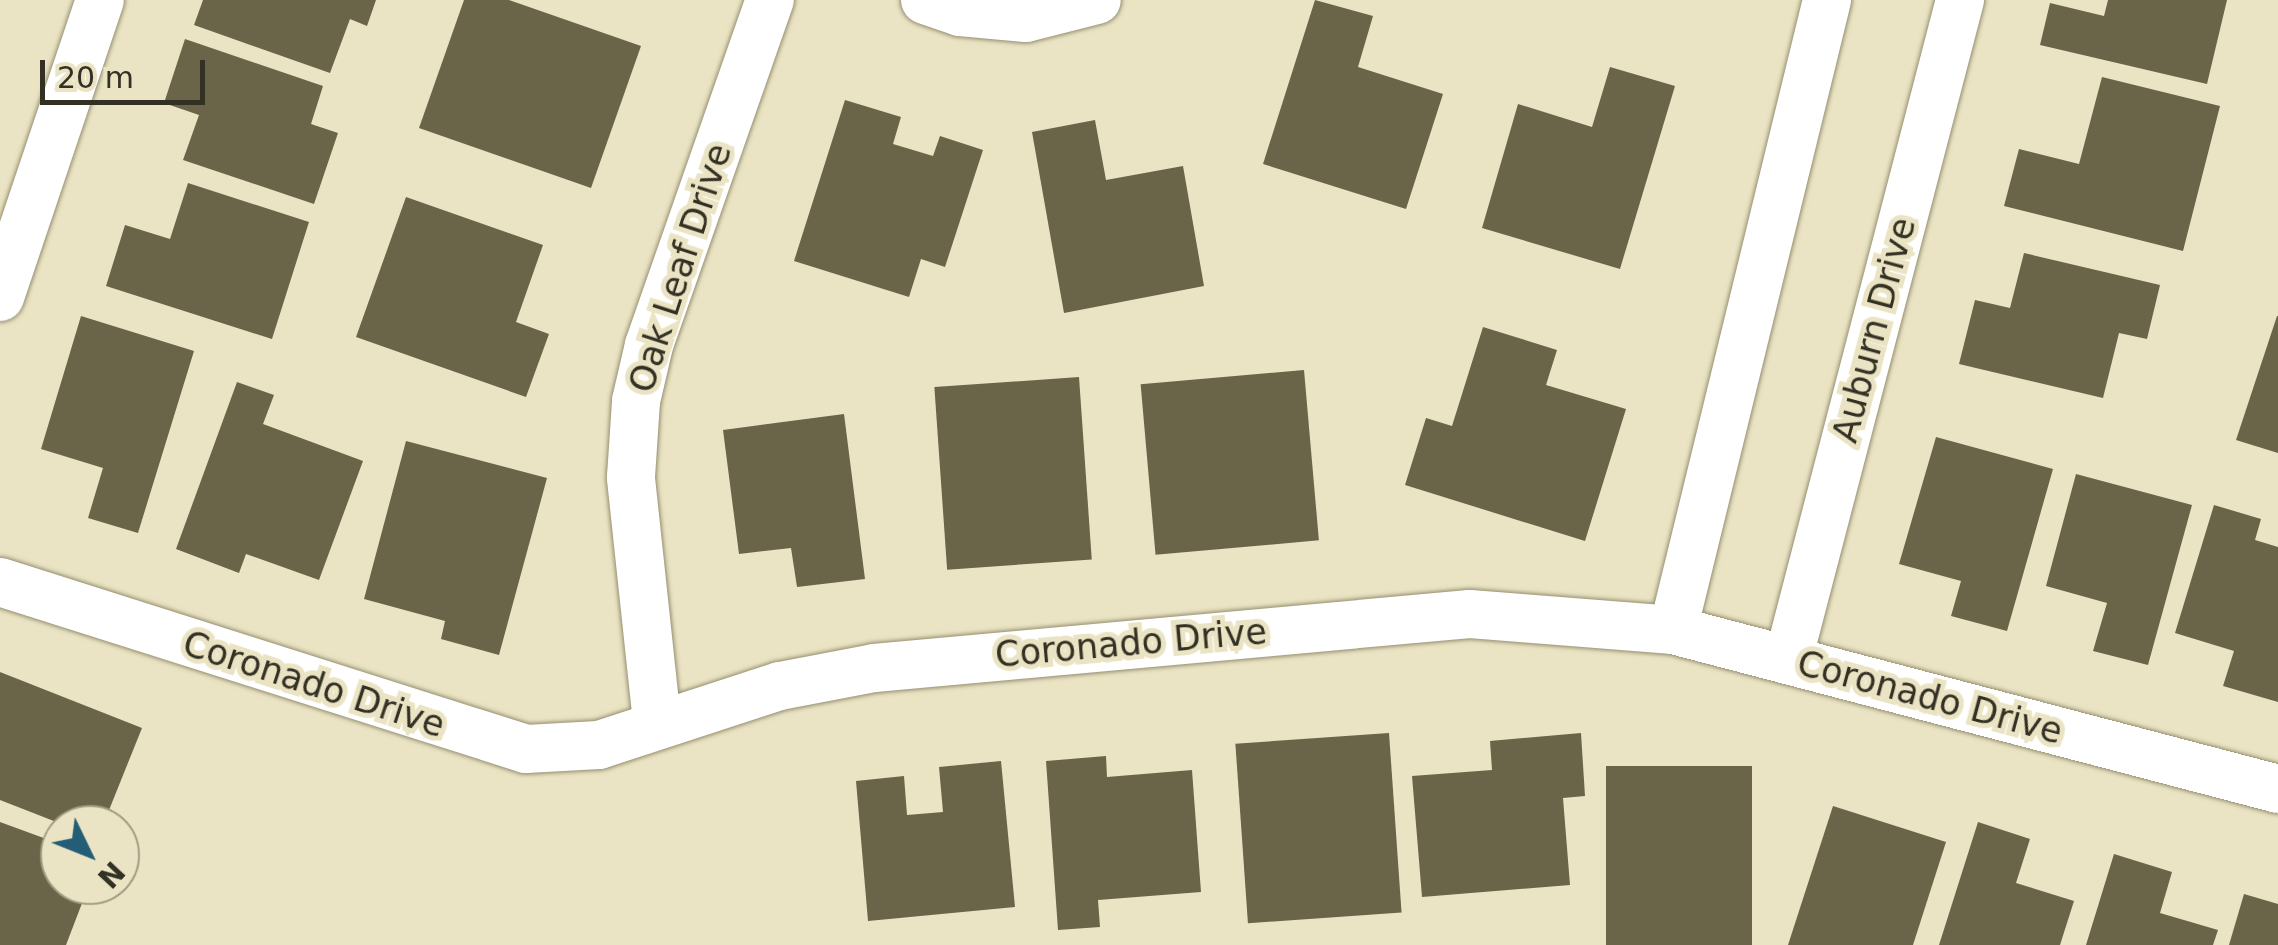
<!DOCTYPE html>
<style>
body{margin:0}
#map{position:relative;width:2278px;height:945px;overflow:hidden;background:#eae4c4;font-family:"DejaVu Sans",sans-serif}
div>[style]{position:absolute}
.building>*{inset:0;background:#6a6548;transform-origin:0 0}
.roads{filter:drop-shadow(0 0 2px #958f71) drop-shadow(0 0 2px #958f71)}
.minor>*{height:48px;margin:-24px;padding:0 24px;transform-origin:24px;border-radius:24px;background:#fff}
span{translate:-50% -50%;white-space:nowrap;text-align:center;line-height:1.15;-webkit-text-stroke:10px #eae4c4;paint-order:stroke}
.street-label{font-size:35px;color:#333024}
.north{position:absolute;left:40px;top:805px;width:100px;height:100px;box-sizing:border-box;background:#eae4c4;border:2px solid #a19c84;border-radius:50%;rotate:133deg;font-size:28px;font-weight:700;line-height:40px;text-align:center;color:#333024}
.north::after{content:'';display:block;margin:auto;width:35px;height:45px;background:#245d76;clip-path:polygon(50% 0,100% 100%,50% 72%,0 100%)}
.scale{position:absolute;left:40px;top:60px;width:165px;height:45px;box-sizing:border-box;border:5px solid #333024;border-top:0;padding-left:12px;font-size:30px;line-height:35px;white-space:nowrap;color:#333024;-webkit-text-stroke:8px #eae4c4;paint-order:stroke}
</style>
<div id="map">
<div class="building">
<div style="clip-path:polygon(203px 0,376px 0,367px 26px,350px 19px,330px 73px,194px 25px)"></div>
<div style="clip-path:polygon(464px 0,509px 0,641px 46px,591px 188px,419px 128px)"></div>
<div style="clip-path:polygon(1315px 0,1373px 16px,1358px 67px,1443px 94px,1406px 209px,1263px 164px)"></div>
<div style="clip-path:polygon(2108px 0,2227px 0,2207px 84px,2040px 45px,2050px 3px,2104px 16px)"></div>
<div style="clip-path:polygon(185px 39px,323px 86px,311px 124px,338px 133px,314px 204px,183px 160px,199px 115px,164px 103px)"></div>
<div style="clip-path:polygon(1610px 67px,1675px 86px,1620px 269px,1482px 228px,1518px 104px,1592px 127px)"></div>
<div style="clip-path:polygon(2102px 77px,2220px 106px,2183px 251px,2004px 206px,2019px 149px,2079px 164px)"></div>
<div style="clip-path:polygon(845px 100px,901px 117px,893px 144px,933px 156px,940px 136px,983px 150px,945px 267px,921px 259px,909px 297px,794px 261px)"></div>
<div style="clip-path:polygon(1095px 120px,1106px 180px,1183px 166px,1204px 286px,1064px 313px,1032px 132px)"></div>
<div style="clip-path:polygon(188px 183px,309px 222px,272px 339px,106px 286px,125px 225px,170px 239px)"></div>
<div style="clip-path:polygon(406px 197px,543px 245px,516px 322px,549px 334px,526px 397px,356px 337px)"></div>
<div style="clip-path:polygon(2024px 253px,2160px 285px,2147px 339px,2119px 333px,2103px 398px,1959px 364px,1975px 300px,2010px 308px)"></div>
<div style="clip-path:polygon(81px 316px,194px 351px,138px 533px,88px 518px,103px 468px,41px 449px)"></div>
<div style="clip-path:polygon(2277px 316px,2278px 316px,2278px 453px,2236px 440px)"></div>
<div style="clip-path:polygon(1483px 327px,1557px 350px,1546px 385px,1626px 409px,1585px 541px,1405px 485px,1426px 418px,1452px 426px)"></div>
<div style="left:1304px;top:370px;width:171px;height:164px;rotate:85deg"></div>
<div style="left:1079px;top:377px;width:183px;height:145px;rotate:86deg"></div>
<div style="clip-path:polygon(237px 382px,274px 395px,263px 424px,363px 461px,319px 580px,246px 554px,239px 573px,176px 549px)"></div>
<div style="clip-path:polygon(844px 414px,865px 579px,797px 587px,791px 548px,739px 554px,723px 430px)"></div>
<div style="clip-path:polygon(1936px 437px,2053px 469px,2007px 631px,1951px 616px,1961px 581px,1899px 564px)"></div>
<div style="clip-path:polygon(406px 441px,547px 478px,499px 655px,441px 639px,445px 621px,364px 599px)"></div>
<div style="clip-path:polygon(2076px 474px,2192px 505px,2148px 665px,2093px 651px,2107px 603px,2046px 586px)"></div>
<div style="clip-path:polygon(2214px 505px,2261px 519px,2255px 540px,2278px 547px,2278px 702px,2223px 686px,2234px 651px,2175px 633px)"></div>
<div style="clip-path:polygon(0 672px,142px 728px,103px 825px,64px 825px,0 800px)"></div>
<div style="left:1389px;top:733px;width:180px;height:154px;rotate:86deg"></div>
<div style="clip-path:polygon(1581px 733px,1585px 796px,1563px 798px,1570px 885px,1422px 897px,1412px 776px,1492px 770px,1490px 741px)"></div>
<div style="clip-path:polygon(1106px 756px,1107px 777px,1192px 770px,1201px 892px,1098px 900px,1100px 927px,1058px 930px,1046px 761px)"></div>
<div style="clip-path:polygon(1001px 761px,1015px 907px,868px 921px,856px 781px,904px 776px,907px 815px,943px 812px,939px 767px)"></div>
<div style="left:1606px;top:766px;width:146px;height:179px"></div>
<div style="clip-path:polygon(1833px 806px,1946px 842px,1913px 945px,1788px 945px)"></div>
<div style="clip-path:polygon(0 822px,60px 844px,60px 885px,89px 885px,66px 945px,0 945px)"></div>
<div style="clip-path:polygon(1978px 822px,2030px 839px,2016px 883px,2074px 901px,2060px 945px,1939px 945px)"></div>
<div style="clip-path:polygon(2114px 854px,2172px 872px,2160px 913px,2218px 930px,2213px 945px,2086px 945px)"></div>
<div style="clip-path:polygon(2244px 894px,2278px 904px,2278px 945px,2229px 945px)"></div>
</div>
<div class="roads">
<div class="minor">
<div style="left:925px;top:0;width:37px;rotate:19deg"></div>
<div style="left:960px;top:12px;width:66px;rotate:5.2deg"></div>
<div style="left:1026px;top:18px;width:73px;rotate:-14.2deg"></div>
<div style="left:0;top:297px;width:313px;rotate:-71.4deg"></div>
<div style="left:0;top:582px;width:552px;rotate:17.61deg"></div>
<div style="left:526px;top:749px;width:73px;rotate:-3.1deg"></div>
<div style="left:599px;top:745px;width:190px;rotate:-18.1deg"></div>
<div style="left:780px;top:686px;width:96px;rotate:-10.8deg"></div>
<div style="left:874px;top:668px;width:598px;rotate:-5.18deg"></div>
<div style="left:1470px;top:614px;width:204px;rotate:4.5deg"></div>
<div style="left:1673px;top:630px;width:626px;rotate:14.72deg"></div>
<div style="left:1673px;top:630px;width:649px;rotate:-76.26deg"></div>
<div style="left:1788px;top:660px;width:682px;rotate:-75.39deg"></div>
<div style="left:657px;top:722px;width:246px;rotate:-96.1deg"></div>
<div style="left:631px;top:477px;width:76px;rotate:-86.2deg"></div>
<div style="left:636px;top:401px;width:57px;rotate:-76.9deg"></div>
<div style="left:649px;top:345px;width:366px;rotate:-70.7deg"></div>
</div>
</div>
<div class="street-label">
<span style="left:680px;top:268px;rotate:-72deg">Oak Leaf Drive</span>
<span style="left:1874px;top:330px;rotate:-75deg">Auburn Drive</span>
<span style="left:1131px;top:643px;rotate:-5deg">Coronado Drive</span>
<span style="left:314px;top:684px;rotate:18deg">Coronado Drive</span>
<span style="left:1930px;top:697px;rotate:15deg">Coronado Drive</span>
</div>
<div class="north">N</div>
<div class="scale">20 m</div>
</div>
